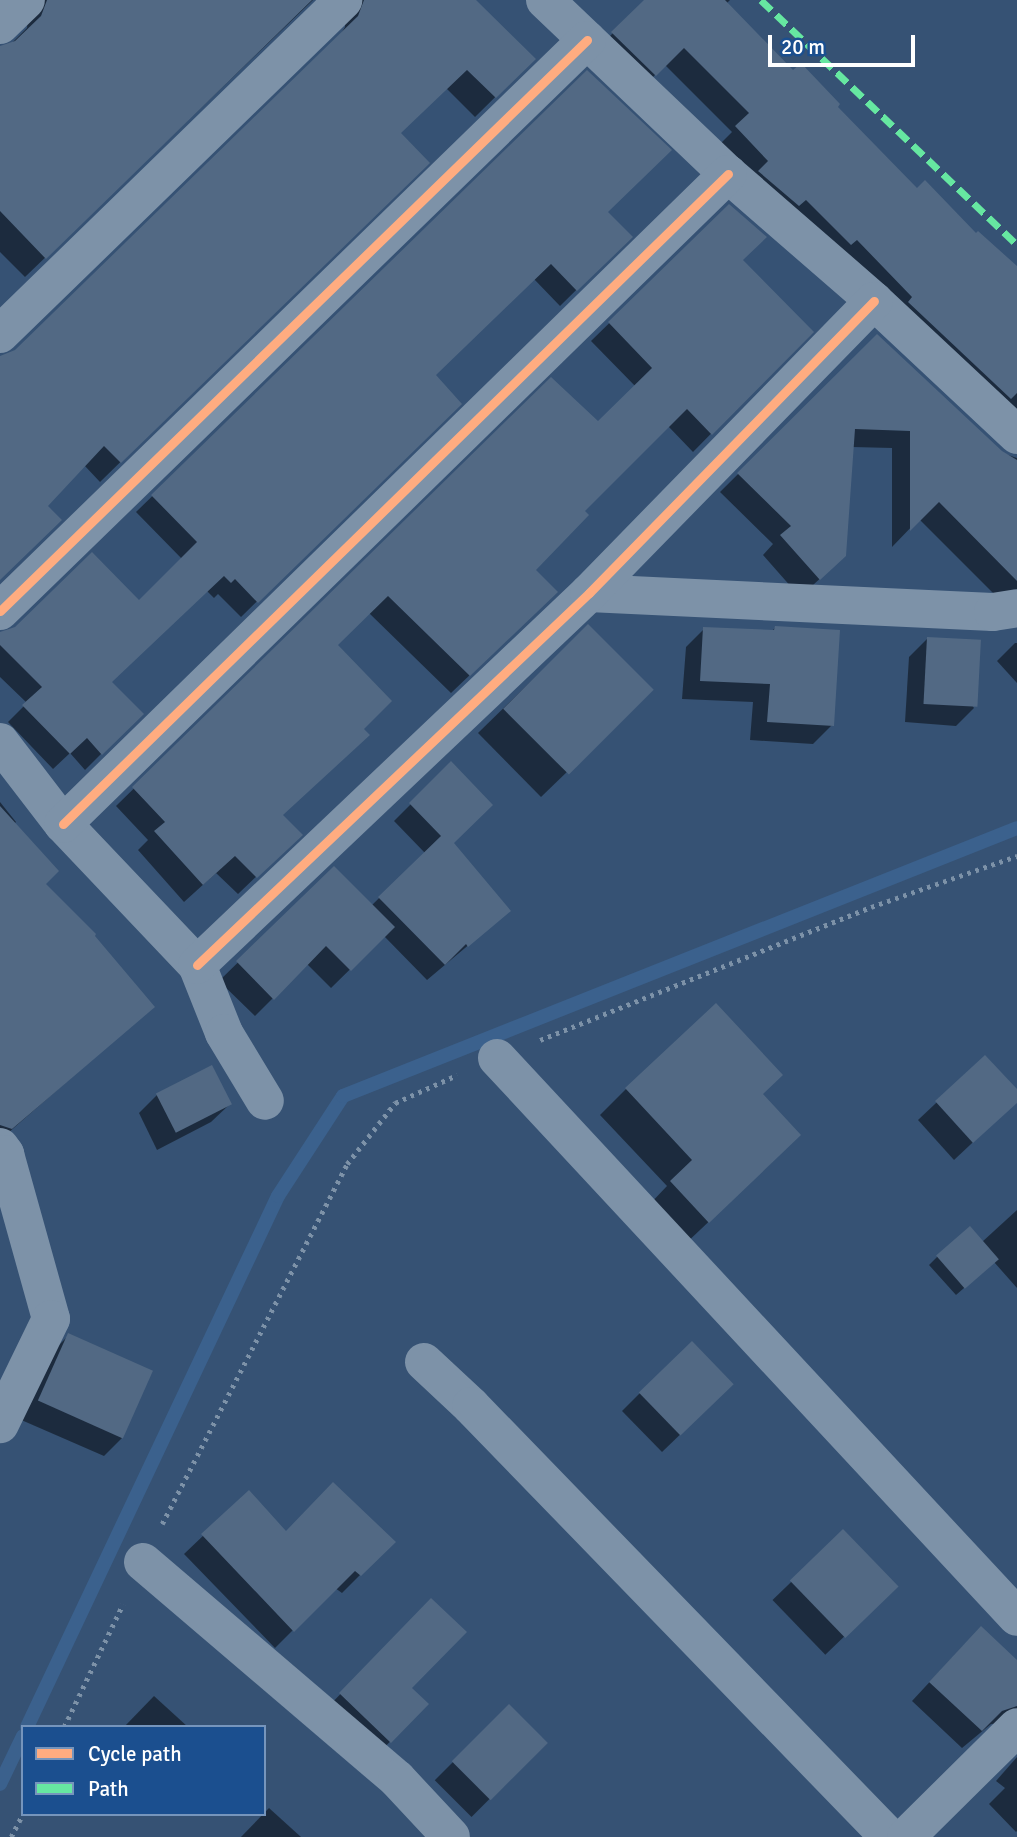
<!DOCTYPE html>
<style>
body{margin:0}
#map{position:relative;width:1017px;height:1837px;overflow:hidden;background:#365274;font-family:Signika,sans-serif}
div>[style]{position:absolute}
.shadow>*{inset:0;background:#0007;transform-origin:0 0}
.stream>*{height:14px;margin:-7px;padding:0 7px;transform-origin:7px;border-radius:7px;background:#3b618d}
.building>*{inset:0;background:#526984;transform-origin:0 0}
.path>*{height:4.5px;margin-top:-2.25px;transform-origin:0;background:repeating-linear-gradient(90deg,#7d92a8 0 3.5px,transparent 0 8.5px)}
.minor>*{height:38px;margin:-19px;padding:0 19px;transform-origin:19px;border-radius:19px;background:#7d92a8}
.quiet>*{height:7px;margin-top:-3.5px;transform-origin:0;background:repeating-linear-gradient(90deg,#66e7a1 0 14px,transparent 0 21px)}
.cycleway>*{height:9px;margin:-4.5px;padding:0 4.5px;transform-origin:4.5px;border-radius:4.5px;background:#ffac80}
span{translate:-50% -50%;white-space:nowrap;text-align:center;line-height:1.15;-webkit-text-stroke:5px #1b4f8f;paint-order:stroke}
.legend{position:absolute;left:21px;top:1725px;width:245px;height:91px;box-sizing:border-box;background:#1b4f8f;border:2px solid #7695bc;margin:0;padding:9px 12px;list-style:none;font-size:21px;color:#fff}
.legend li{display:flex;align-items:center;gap:14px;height:35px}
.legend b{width:35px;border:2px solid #7695bc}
.scale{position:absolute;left:768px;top:35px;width:147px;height:32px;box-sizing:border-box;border:4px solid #fff;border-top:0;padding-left:9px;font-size:21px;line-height:24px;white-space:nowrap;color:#fff;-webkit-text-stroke:5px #1b4f8f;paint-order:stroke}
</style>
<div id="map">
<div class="shadow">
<div style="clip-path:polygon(14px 0,313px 0,25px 277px,0 252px,0 48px,7px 48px,27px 28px,28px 16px)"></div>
<div style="clip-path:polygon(331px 0,473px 0,534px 59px,475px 117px,446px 88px,399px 134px,407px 182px,100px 482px,84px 465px,46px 506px,0 579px,0 359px,16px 351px,339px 37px,345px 27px,345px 15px)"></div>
<div style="clip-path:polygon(646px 0,730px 0,726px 4px,793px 73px,835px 107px,917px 190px,1017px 269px,1017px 442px,718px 146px,732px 132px,665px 65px,637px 93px,594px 52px)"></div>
<div style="clip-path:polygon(587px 73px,606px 212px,630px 237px,560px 306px,533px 278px,434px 376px,459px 404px,241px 617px,218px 594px,214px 598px,207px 591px,110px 682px,141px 714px,85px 770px,70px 753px,53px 769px,8px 722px,27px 703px,0 677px,0 639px,139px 603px,182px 559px,136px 512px)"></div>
<div style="clip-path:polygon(729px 206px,741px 260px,811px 332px,693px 452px,668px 426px,583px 511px,533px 570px,538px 610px,451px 693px,369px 613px,336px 645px,362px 729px,281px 816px,282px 852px,238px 894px,216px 873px,184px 902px,138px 850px,148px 840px,116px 806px,551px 380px,598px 423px,636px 387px,591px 341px)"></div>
<div style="clip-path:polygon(877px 336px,1002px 453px,1017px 458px,1017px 617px,919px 519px,892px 547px,892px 448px,852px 447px,825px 574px,800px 597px,763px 555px,773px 544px,720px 492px)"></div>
<div style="clip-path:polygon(588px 626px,627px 714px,541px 797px,478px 733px)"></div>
<div style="clip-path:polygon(775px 628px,832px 725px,813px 744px,750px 740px,753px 702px,682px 699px,686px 647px,704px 629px,771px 632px)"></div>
<div style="clip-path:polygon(928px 638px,974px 708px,956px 726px,905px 722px,909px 657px)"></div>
<div style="clip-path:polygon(1015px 643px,1017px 643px,1017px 683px,997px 661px)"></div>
<div style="clip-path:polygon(451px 764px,452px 843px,509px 911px,427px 980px,384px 936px,331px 988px,307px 964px,255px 1016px,219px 981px,334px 868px,371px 906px,425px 853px,394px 821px)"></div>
<div style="clip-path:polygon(0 802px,16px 822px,14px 824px,44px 884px,152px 1007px,0 1140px)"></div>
<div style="clip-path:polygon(985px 1057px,1017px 1092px,1017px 1101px,954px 1160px,918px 1120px)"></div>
<div style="clip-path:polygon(626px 1089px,761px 1095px,773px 1161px,682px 1247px,646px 1208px,667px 1186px,600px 1115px)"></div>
<div style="clip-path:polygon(157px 1095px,230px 1104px,211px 1122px,157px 1150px,139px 1113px)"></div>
<div style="clip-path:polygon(1017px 1210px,1017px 1288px,994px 1262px,956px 1295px,929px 1265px,938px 1256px,982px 1242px)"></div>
<div style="clip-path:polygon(69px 1335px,122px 1438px,104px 1456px,19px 1419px,50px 1354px)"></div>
<div style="clip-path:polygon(640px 1393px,713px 1403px,662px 1452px,622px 1411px)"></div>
<div style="clip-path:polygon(249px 1492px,286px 1533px,393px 1542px,342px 1593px,335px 1588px,275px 1648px,184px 1554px)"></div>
<div style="left:843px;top:1532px;width:76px;height:98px;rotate:46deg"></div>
<div style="clip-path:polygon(431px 1601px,410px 1688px,427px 1704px,372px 1760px,322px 1713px)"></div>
<div style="clip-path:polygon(963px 1646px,1017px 1662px,1017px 1734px,1003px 1723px,991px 1724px,962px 1748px,912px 1701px)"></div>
<div style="clip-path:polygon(154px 1696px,188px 1727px,124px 1727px)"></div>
<div style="left:509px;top:1706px;width:52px;height:105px;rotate:45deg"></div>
<div style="clip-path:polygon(1017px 1757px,1017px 1831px,1016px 1832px,989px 1804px,1005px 1788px,996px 1781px)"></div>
<div style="clip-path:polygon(269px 1808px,301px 1837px,241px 1837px)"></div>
</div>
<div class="stream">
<div style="left:27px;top:1727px;width:587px;rotate:-64.7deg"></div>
<div style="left:278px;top:1196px;width:119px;rotate:-57deg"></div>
<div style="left:343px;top:1096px;width:725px;rotate:-21.68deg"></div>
<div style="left:0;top:1784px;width:53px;rotate:-64.4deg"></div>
</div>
<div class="building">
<div style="clip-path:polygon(47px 0,312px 0,46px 259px,0 211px,0 46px,15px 41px,41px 16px)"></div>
<div style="clip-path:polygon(364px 0,476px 0,536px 59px,496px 98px,467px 70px,401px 133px,430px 163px,121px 463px,104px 446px,48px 506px,62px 520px,0 580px,0 356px,15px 350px,358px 16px)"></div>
<div style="clip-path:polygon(644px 0,725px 0,793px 70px,801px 63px,840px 104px,838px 107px,917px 188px,925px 180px,976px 233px,978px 231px,1017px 266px,1017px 393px,1011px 399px,908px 302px,912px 297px,857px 240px,851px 245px,806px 200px,799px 206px,758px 171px,768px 161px,735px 126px,749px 113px,684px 48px,656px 76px,611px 32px)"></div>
<div style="clip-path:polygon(587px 70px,672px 150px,608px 212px,633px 237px,577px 291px,551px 264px,436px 375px,462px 404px,258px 603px,235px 579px,231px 583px,224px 576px,112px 682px,144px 714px,102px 755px,87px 738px,70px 754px,22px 705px,42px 687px,0 645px,0 632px,15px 627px,92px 552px,139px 600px,197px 542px,151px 495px)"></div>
<div style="clip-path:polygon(729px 204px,767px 237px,743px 260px,814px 332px,712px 435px,687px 409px,585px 511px,589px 515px,536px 570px,558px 592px,470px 676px,388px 596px,338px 645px,392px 701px,364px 729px,370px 735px,283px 815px,303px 835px,257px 878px,235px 856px,203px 885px,154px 831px,165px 822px,132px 787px,551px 377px,598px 421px,652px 368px,608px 322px)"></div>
<div style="clip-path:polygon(877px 334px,1002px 451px,1017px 460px,1017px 581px,939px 502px,910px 531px,910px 431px,855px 429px,846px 556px,820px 580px,780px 535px,791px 526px,737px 473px)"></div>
<div style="left:588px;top:624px;width:93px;height:120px;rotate:45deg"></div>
<div style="clip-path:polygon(775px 626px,840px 630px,834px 726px,767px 722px,770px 684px,700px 681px,703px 627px,774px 630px)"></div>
<div style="left:927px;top:637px;width:54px;height:67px;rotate:3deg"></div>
<div style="clip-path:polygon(451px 761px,493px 805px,454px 843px,511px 911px,468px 947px,466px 944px,445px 965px,378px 897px,441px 836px,409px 803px)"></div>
<div style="clip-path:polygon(0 806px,59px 871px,46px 884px,96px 934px,95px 936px,155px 1007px,12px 1129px,0 1125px)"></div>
<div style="clip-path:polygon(334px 866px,395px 927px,351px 971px,326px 946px,274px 1000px,236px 961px)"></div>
<div style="clip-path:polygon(716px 1003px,783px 1075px,763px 1094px,801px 1135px,709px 1223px,670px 1181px,692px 1160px,625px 1088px)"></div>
<div style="clip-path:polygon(985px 1055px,1017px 1089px,1017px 1103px,973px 1143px,935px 1101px)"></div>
<div style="left:212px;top:1065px;width:44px;height:63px;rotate:63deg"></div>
<div style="left:970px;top:1226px;width:44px;height:45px;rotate:49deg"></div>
<div style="left:68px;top:1333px;width:93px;height:74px;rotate:24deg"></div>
<div style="left:692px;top:1341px;width:60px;height:74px;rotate:46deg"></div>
<div style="clip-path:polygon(333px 1482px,396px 1542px,361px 1576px,355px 1571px,294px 1632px,201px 1534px,249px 1490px,286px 1531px)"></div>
<div style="left:843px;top:1529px;width:80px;height:74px;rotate:46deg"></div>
<div style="clip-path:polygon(431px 1598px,467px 1632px,412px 1688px,429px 1704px,391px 1743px,339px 1693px)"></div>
<div style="clip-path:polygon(981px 1626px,1017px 1660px,1017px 1706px,1002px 1711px,982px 1731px,929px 1682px)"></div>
<div style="left:509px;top:1704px;width:55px;height:81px;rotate:45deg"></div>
</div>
<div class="path">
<div style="left:540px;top:1040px;width:357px;rotate:-21.9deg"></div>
<div style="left:871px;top:907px;width:155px;rotate:-19.3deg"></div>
<div style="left:162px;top:1524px;width:405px;rotate:-62.8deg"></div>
<div style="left:347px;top:1164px;width:78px;rotate:-51.8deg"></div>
<div style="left:395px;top:1103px;width:68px;rotate:-24.3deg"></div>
<div style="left:64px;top:1727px;width:136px;rotate:-64.4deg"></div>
<div style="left:11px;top:1837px;width:27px;rotate:-63deg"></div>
</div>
<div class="minor">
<div style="left:545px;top:0;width:253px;rotate:43.6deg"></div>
<div style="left:728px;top:174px;width:194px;rotate:41deg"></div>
<div style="left:874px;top:301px;width:196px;rotate:43.1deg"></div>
<div style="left:0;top:25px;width:36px;rotate:-44deg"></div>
<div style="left:0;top:334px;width:479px;rotate:-44.2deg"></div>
<div style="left:589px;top:593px;width:404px;rotate:2.7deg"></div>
<div style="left:993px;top:612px;width:24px;rotate:-9deg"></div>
<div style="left:0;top:611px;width:819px;rotate:-44.21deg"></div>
<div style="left:0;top:742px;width:103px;rotate:52.5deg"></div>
<div style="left:63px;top:824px;width:195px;rotate:46.5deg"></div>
<div style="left:197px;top:965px;width:73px;rotate:68.3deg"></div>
<div style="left:224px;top:1033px;width:79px;rotate:58.9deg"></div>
<div style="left:63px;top:824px;width:930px;rotate:-44.35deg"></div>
<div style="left:197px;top:965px;width:540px;rotate:-43.5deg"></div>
<div style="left:589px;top:593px;width:408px;rotate:-45.7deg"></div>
<div style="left:497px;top:1058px;width:763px;rotate:47.07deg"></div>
<div style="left:0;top:1147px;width:9px;rotate:54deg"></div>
<div style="left:5px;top:1154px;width:171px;rotate:74.4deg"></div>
<div style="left:51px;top:1319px;width:117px;rotate:115.9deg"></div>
<div style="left:424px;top:1362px;width:64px;rotate:43.1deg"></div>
<div style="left:471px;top:1406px;width:600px;rotate:45.88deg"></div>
<div style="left:143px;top:1562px;width:334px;rotate:40.5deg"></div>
<div style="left:397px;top:1779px;width:79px;rotate:47deg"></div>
<div style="left:906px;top:1837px;width:156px;rotate:-44.7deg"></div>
</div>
<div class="quiet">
<div style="left:761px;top:0;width:354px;rotate:43.7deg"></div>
</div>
<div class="cycleway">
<div style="left:0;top:611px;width:819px;rotate:-44.21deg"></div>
<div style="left:63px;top:824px;width:930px;rotate:-44.35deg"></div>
<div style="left:197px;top:965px;width:540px;rotate:-43.5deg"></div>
<div style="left:589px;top:593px;width:408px;rotate:-45.7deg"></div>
</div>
<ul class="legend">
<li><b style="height:9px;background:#ffac80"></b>Cycle path</li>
<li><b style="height:9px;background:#66e7a1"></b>Path</li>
</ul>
<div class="scale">20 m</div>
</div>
